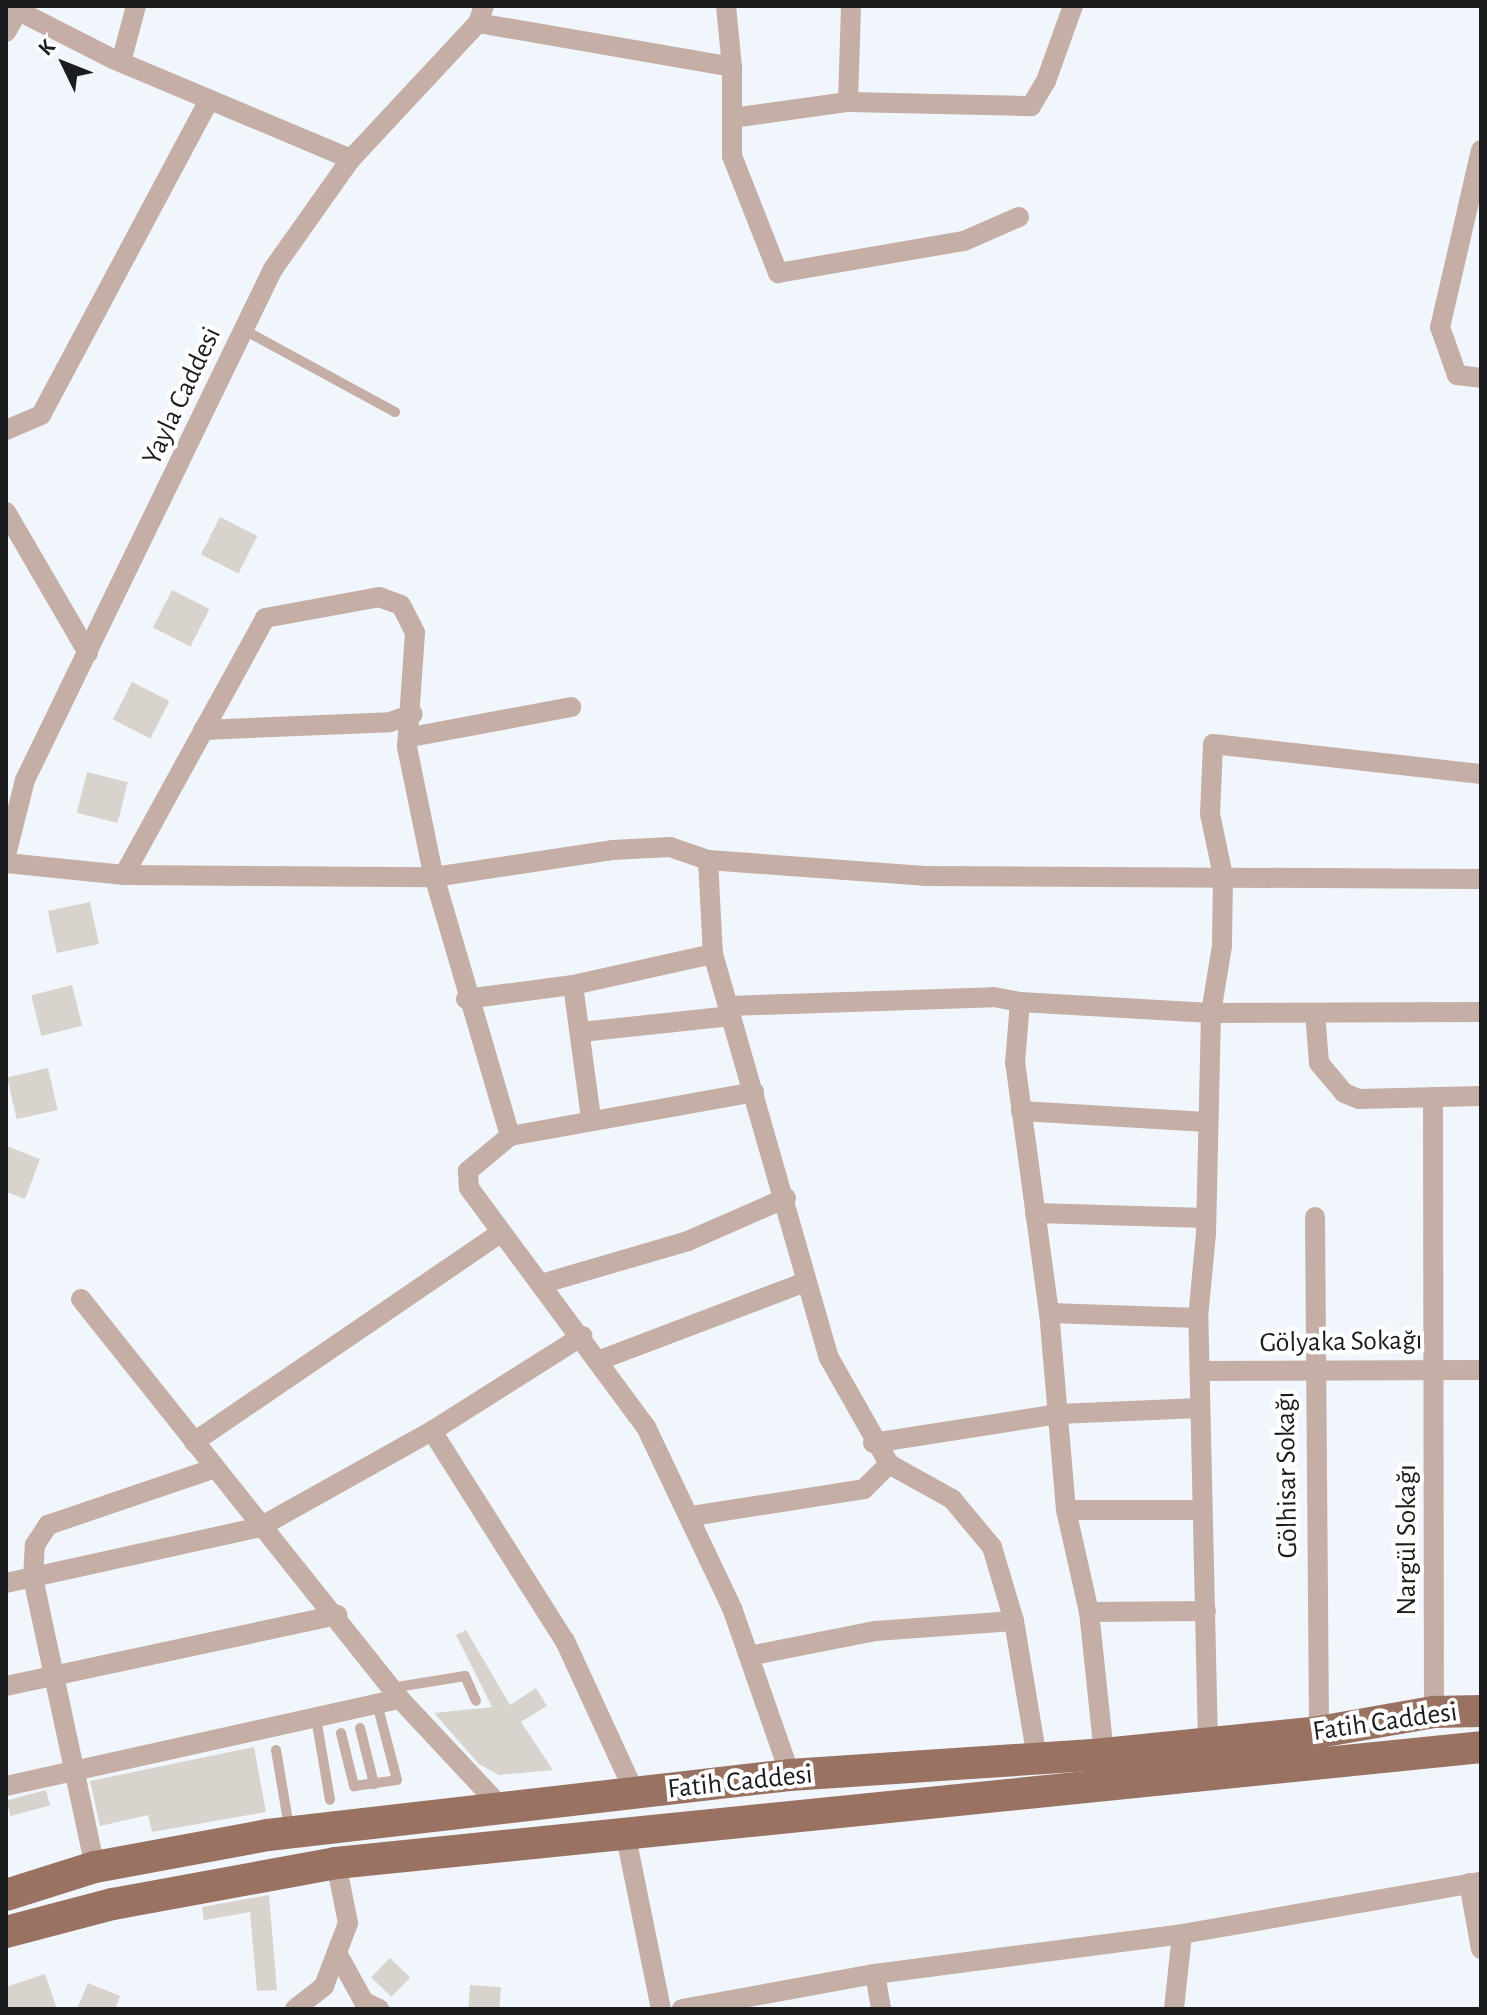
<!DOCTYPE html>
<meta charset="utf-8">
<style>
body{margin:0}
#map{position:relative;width:1487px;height:2015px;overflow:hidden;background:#f1f6fc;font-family:"Alegreya Sans",sans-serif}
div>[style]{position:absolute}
.building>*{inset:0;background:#d9d3ce;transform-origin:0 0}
.service>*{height:10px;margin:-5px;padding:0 5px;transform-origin:5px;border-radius:5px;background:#c4aea5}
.minor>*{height:20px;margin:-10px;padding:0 10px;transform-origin:10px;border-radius:10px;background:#c4aea5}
.primary>*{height:32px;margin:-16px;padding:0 16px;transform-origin:16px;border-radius:16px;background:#997262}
span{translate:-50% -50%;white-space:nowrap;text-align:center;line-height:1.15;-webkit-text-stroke:8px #fff;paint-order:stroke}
.street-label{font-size:28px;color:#1a1c1e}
.frame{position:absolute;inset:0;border:8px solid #1a1c1e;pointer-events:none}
.north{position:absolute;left:24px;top:24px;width:80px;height:80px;-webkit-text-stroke:6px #fff;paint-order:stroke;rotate:313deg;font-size:22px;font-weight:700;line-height:32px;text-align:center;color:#1a1c1e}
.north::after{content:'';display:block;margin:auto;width:28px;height:36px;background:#1a1c1e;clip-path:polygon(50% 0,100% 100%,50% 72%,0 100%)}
</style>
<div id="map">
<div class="building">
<div style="left:220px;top:517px;width:42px;height:42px;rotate:27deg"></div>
<div style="left:172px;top:590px;width:42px;height:42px;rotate:27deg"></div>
<div style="left:132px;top:682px;width:42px;height:42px;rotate:27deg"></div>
<div style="left:87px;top:772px;width:42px;height:42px;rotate:14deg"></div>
<div style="left:90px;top:902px;width:43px;height:43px;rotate:78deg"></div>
<div style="left:72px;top:985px;width:42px;height:42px;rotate:76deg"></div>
<div style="left:48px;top:1068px;width:43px;height:42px;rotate:77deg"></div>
<div style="clip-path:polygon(6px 1146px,40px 1159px,25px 1199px,6px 1192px)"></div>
<div style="clip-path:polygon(466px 1630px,510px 1705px,536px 1688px,547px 1706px,521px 1722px,553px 1770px,499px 1775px,479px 1764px,434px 1713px,492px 1707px,456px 1635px)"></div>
<div style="clip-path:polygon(254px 1747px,266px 1812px,152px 1832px,148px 1815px,100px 1826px,90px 1781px)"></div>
<div style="left:46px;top:1790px;width:16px;height:41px;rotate:75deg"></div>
<div style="clip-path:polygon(269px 1895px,277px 1990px,257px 1991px,250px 1912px,204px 1920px,202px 1907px)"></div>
<div style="left:390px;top:1958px;width:28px;height:27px;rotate:44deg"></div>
<div style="clip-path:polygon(45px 1974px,57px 2009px,6px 2009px,6px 1987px)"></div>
<div style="clip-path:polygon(88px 1983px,120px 1996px,115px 2009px,77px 2009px)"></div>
<div style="left:470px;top:1985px;width:31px;height:24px;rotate:4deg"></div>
</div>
<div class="service">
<div style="left:244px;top:330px;width:172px;rotate:28.5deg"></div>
<div style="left:391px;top:1688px;width:75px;rotate:-9.2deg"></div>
<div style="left:465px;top:1676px;width:27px;rotate:66deg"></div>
<div style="left:316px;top:1718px;width:83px;rotate:80.3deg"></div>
<div style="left:360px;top:1728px;width:58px;rotate:76deg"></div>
<div style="left:341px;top:1733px;width:55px;rotate:76.2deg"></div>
<div style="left:354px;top:1786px;width:43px;rotate:-7.9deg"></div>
<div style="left:397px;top:1780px;width:79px;rotate:-104.7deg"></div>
<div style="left:276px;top:1750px;width:78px;rotate:80.4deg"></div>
</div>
<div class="minor">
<div style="left:9px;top:6px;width:117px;rotate:27deg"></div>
<div style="left:113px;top:59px;width:258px;rotate:22.8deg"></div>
<div style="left:726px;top:6px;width:61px;rotate:84.4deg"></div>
<div style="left:732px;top:67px;width:89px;rotate:90deg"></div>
<div style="left:732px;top:156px;width:126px;rotate:68.5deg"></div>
<div style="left:778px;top:273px;width:189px;rotate:-9.8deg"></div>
<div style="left:964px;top:241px;width:60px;rotate:-23.6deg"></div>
<div style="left:478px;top:23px;width:258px;rotate:9.8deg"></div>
<div style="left:6px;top:32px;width:24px;rotate:-60deg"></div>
<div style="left:121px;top:62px;width:58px;rotate:-75deg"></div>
<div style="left:848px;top:102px;width:183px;rotate:1.3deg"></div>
<div style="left:1031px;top:106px;width:29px;rotate:-59deg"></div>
<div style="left:1046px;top:81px;width:80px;rotate:-70.2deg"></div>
<div style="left:732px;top:118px;width:117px;rotate:-7.9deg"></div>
<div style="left:848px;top:102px;width:96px;rotate:-88.2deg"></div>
<div style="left:1481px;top:150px;width:182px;rotate:103deg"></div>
<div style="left:1440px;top:327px;width:51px;rotate:70.5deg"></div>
<div style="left:1457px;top:375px;width:24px;rotate:7deg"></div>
<div style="left:6px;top:430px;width:38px;rotate:-23deg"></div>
<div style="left:41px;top:415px;width:357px;rotate:-61.9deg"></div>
<div style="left:6px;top:512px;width:163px;rotate:59.8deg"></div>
<div style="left:203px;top:730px;width:187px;rotate:-2.4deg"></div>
<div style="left:390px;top:722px;width:24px;rotate:-19deg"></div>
<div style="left:411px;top:737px;width:163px;rotate:-10.6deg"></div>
<div style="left:6px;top:855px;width:77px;rotate:-75.8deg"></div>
<div style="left:25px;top:780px;width:568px;rotate:-64.11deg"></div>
<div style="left:273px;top:269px;width:135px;rotate:-54.7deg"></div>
<div style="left:351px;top:159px;width:186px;rotate:-47deg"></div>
<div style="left:478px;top:23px;width:18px;rotate:-71deg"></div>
<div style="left:708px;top:860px;width:94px;rotate:87deg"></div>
<div style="left:713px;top:954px;width:418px;rotate:74deg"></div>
<div style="left:828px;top:1356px;width:124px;rotate:60.5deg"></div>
<div style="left:889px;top:1464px;width:72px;rotate:29.1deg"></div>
<div style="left:952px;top:1499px;width:62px;rotate:50.2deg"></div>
<div style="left:992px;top:1547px;width:77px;rotate:73.4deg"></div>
<div style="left:1014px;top:1621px;width:139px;rotate:80.5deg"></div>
<div style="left:6px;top:863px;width:119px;rotate:5.8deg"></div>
<div style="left:124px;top:875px;width:310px;rotate:0.4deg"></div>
<div style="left:434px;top:877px;width:180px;rotate:-8.6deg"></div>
<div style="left:612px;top:850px;width:58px;rotate:-3deg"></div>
<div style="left:670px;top:847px;width:40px;rotate:18.9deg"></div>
<div style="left:708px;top:860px;width:217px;rotate:4.2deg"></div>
<div style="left:924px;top:876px;width:557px;rotate:0.31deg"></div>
<div style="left:124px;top:875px;width:293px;rotate:-61.2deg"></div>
<div style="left:265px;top:618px;width:116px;rotate:-10.4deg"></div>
<div style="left:379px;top:597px;width:23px;rotate:20deg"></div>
<div style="left:401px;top:605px;width:31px;rotate:63deg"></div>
<div style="left:415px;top:633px;width:114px;rotate:94deg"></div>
<div style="left:407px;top:747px;width:125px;rotate:78.4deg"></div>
<div style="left:432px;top:869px;width:278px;rotate:73.7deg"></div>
<div style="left:510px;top:1136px;width:55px;rotate:140.2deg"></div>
<div style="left:468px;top:1171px;width:17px;rotate:87deg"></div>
<div style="left:469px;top:1188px;width:297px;rotate:53.5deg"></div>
<div style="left:646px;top:1427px;width:200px;rotate:64.6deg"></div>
<div style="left:732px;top:1608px;width:177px;rotate:70.8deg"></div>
<div style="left:573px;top:985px;width:135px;rotate:82.3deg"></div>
<div style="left:466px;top:999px;width:108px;rotate:-7.5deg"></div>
<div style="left:573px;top:985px;width:143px;rotate:-12.5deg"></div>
<div style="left:728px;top:1006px;width:266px;rotate:-1.9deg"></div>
<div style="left:994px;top:997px;width:26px;rotate:11deg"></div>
<div style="left:1315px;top:1013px;width:50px;rotate:85.4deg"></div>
<div style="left:1319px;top:1063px;width:39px;rotate:50deg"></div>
<div style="left:1344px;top:1093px;width:16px;rotate:22deg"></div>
<div style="left:1359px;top:1099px;width:122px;rotate:-1.4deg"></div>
<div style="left:581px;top:1032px;width:151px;rotate:-6.1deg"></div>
<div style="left:1433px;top:1097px;width:615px;rotate:89.91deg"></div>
<div style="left:1021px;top:1111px;width:186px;rotate:3.4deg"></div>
<div style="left:510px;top:1136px;width:248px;rotate:-10.2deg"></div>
<div style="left:1035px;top:1213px;width:171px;rotate:1.7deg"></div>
<div style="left:1315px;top:1217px;width:515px;rotate:89.55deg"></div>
<div style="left:541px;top:1284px;width:153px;rotate:-16.3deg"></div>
<div style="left:688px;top:1241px;width:107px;rotate:-23.7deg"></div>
<div style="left:81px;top:1299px;width:512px;rotate:51.43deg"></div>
<div style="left:400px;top:1699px;width:152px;rotate:46.9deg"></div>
<div style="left:1049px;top:1313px;width:149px;rotate:1.9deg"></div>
<div style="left:600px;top:1360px;width:219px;rotate:-20.8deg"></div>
<div style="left:1202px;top:1371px;width:279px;rotate:-0.2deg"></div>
<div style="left:432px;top:1431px;width:249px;rotate:57.7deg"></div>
<div style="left:565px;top:1641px;width:167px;rotate:65.3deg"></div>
<div style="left:194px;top:1442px;width:369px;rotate:-34.3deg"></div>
<div style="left:873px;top:1443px;width:187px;rotate:-8.9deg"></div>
<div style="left:1058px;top:1414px;width:142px;rotate:-2.4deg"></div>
<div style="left:1066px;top:1510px;width:134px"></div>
<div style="left:692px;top:1516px;width:174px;rotate:-8.9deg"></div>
<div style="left:864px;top:1489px;width:35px;rotate:-45deg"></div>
<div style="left:6px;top:1583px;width:260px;rotate:-12.4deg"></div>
<div style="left:260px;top:1527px;width:197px;rotate:-29.2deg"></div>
<div style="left:432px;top:1431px;width:178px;rotate:-32.3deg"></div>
<div style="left:1089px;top:1612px;width:117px;rotate:-0.5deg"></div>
<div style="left:749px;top:1656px;width:128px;rotate:-11.2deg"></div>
<div style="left:875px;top:1631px;width:139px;rotate:-4.1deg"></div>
<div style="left:6px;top:1686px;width:339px;rotate:-12.1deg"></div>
<div style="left:1208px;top:1743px;width:425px;rotate:-91.3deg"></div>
<div style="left:1198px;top:1318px;width:84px;rotate:-84.6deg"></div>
<div style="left:1206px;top:1234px;width:221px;rotate:-88.7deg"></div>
<div style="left:1211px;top:1013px;width:68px;rotate:-80.7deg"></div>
<div style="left:1222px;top:946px;width:70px;rotate:-89.2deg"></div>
<div style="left:1223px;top:876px;width:63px;rotate:-101.8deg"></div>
<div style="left:1210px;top:814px;width:70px;rotate:-87.5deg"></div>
<div style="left:1213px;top:744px;width:270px;rotate:6.4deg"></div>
<div style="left:1104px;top:1754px;width:143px;rotate:-96deg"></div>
<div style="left:1089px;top:1612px;width:105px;rotate:-102.7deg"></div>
<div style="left:1066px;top:1510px;width:198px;rotate:-94.9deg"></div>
<div style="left:1049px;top:1313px;width:252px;rotate:-97.7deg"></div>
<div style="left:1015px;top:1063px;width:61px;rotate:-85.3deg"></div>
<div style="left:1020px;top:1002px;width:191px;rotate:3.3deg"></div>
<div style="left:1211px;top:1013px;width:270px;rotate:-0.2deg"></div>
<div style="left:6px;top:1786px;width:403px;rotate:-12.5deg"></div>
<div style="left:626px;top:1837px;width:176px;rotate:78.5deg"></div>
<div style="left:95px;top:1867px;width:295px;rotate:-102.1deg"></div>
<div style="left:33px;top:1579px;width:34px;rotate:-87deg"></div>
<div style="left:35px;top:1545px;width:24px;rotate:-57deg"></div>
<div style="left:48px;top:1525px;width:176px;rotate:-18.8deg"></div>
<div style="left:1469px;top:1883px;width:67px;rotate:79.7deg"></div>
<div style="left:337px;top:1953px;width:56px;rotate:61.1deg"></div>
<div style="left:364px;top:2002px;width:17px;rotate:25deg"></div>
<div style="left:875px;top:1974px;width:36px;rotate:80deg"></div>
<div style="left:295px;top:2009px;width:37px;rotate:-38deg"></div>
<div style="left:324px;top:1986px;width:67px;rotate:-69.1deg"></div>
<div style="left:348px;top:1923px;width:61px;rotate:-101.3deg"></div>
<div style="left:682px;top:2009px;width:196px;rotate:-10.3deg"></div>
<div style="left:875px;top:1974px;width:310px;rotate:-7.4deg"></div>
<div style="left:1182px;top:1934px;width:303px;rotate:-9.9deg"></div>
<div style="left:1174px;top:2009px;width:75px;rotate:-83.9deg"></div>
</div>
<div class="primary">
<div style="left:6px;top:1895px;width:93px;rotate:-17.5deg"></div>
<div style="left:95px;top:1867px;width:176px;rotate:-10.5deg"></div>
<div style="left:268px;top:1835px;width:525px;rotate:-6.56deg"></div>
<div style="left:790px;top:1775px;width:315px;rotate:-3.8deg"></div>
<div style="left:1104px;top:1754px;width:216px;rotate:-5.8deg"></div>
<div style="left:1319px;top:1732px;width:117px;rotate:-9.9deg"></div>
<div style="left:1434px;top:1712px;width:47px;rotate:-1.2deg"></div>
<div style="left:6px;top:1932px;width:111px;rotate:-14.7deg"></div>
<div style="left:113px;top:1904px;width:227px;rotate:-10.4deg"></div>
<div style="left:336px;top:1863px;width:1151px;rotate:-5.78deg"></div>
</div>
<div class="street-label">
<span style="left:182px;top:396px;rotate:-65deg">Yayla Caddesi</span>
<span style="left:1341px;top:1342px;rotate:-1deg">Gölyaka Sokağı</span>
<span style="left:1287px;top:1475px;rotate:-91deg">Gölhisar Sokağı</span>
<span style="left:1407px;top:1540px;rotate:-90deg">Nargül Sokağı</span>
<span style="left:1385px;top:1722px;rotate:-8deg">Fatih Caddesi</span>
<span style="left:740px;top:1782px;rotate:-6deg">Fatih Caddesi</span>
</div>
<div class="frame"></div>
<div class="north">K</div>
</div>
